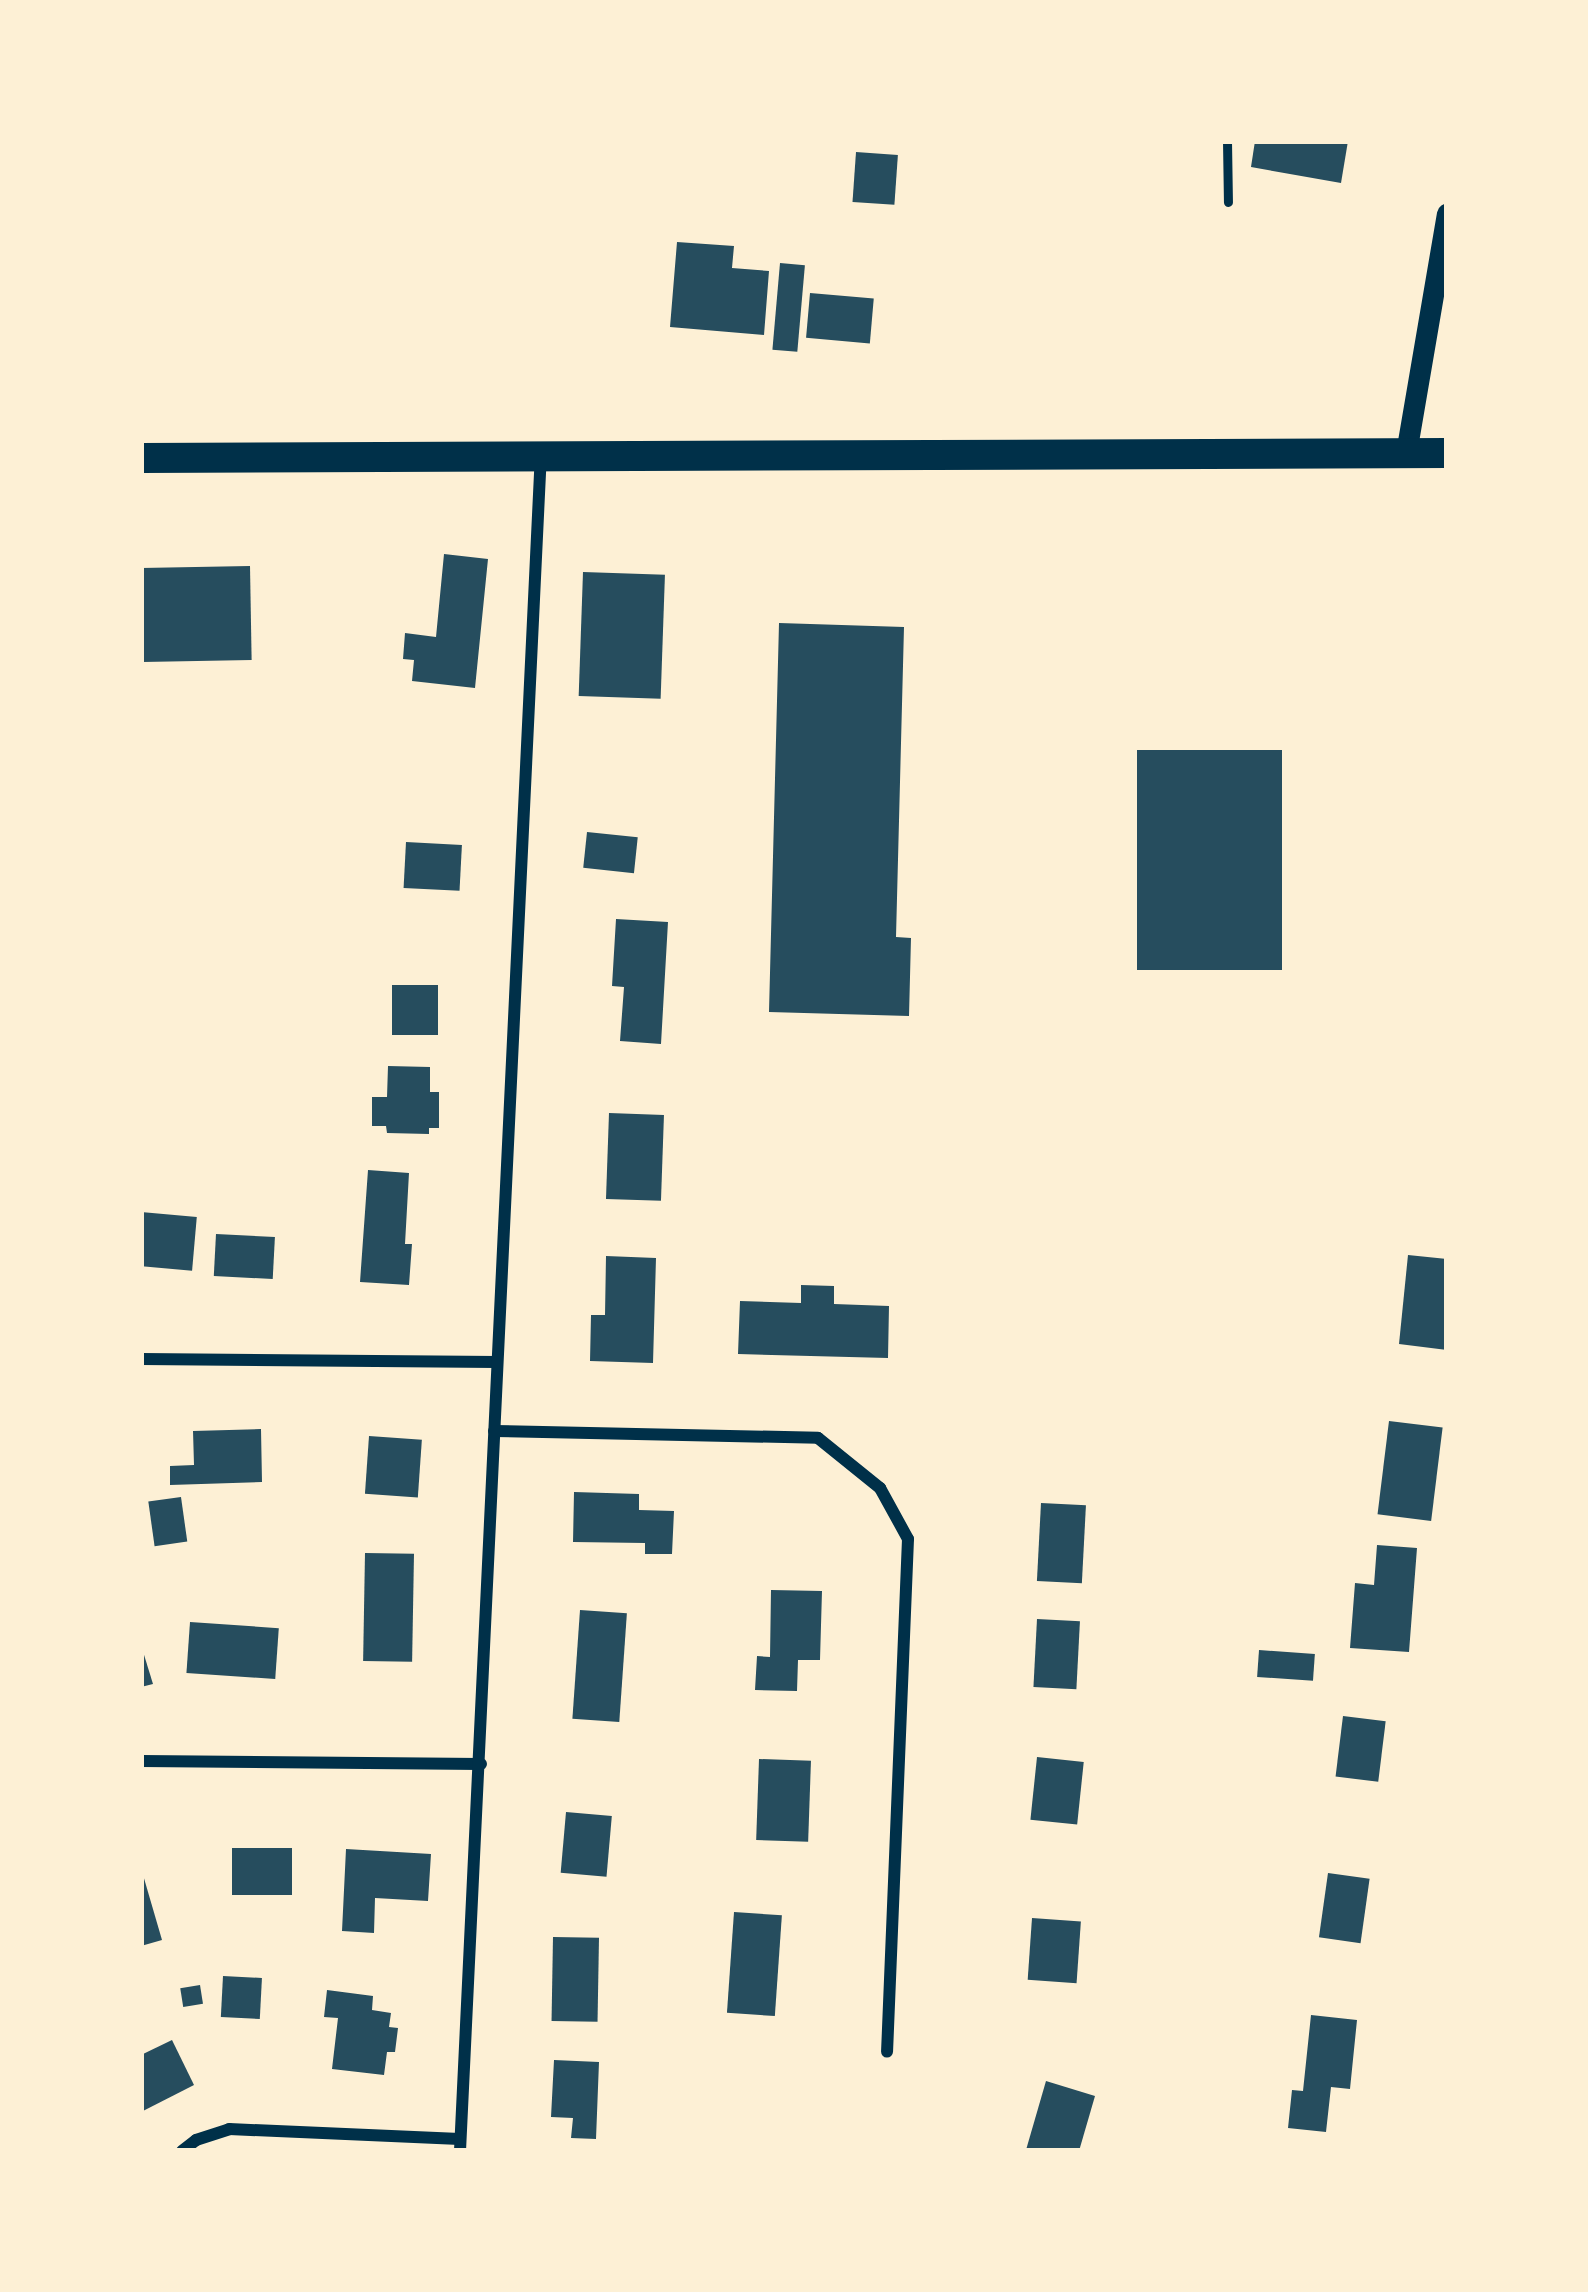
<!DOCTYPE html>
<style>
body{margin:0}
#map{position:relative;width:1588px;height:2292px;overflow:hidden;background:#fdf0d5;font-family:Spectral,serif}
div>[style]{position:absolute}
.building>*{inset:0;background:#264d5e;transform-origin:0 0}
.service>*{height:9px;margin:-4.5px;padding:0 4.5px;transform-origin:4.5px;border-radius:4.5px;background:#003049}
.minor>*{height:12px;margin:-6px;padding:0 6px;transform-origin:6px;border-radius:6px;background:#003049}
.tertiary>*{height:21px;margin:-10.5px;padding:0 10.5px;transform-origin:10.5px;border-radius:10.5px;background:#003049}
.primary>*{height:30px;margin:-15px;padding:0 15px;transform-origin:15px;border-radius:15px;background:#003049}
span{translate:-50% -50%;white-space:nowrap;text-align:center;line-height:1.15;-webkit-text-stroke:12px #fdf0d5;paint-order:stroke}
.frame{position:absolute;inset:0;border:144px solid #fdf0d5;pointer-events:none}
</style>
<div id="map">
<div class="building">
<div style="clip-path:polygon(1255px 141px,1348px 141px,1341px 183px,1251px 167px)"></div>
<div style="left:856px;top:152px;width:42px;height:50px;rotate:4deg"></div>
<div style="clip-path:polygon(677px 242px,734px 246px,732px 268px,769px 271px,764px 335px,670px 327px)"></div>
<div style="left:780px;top:263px;width:25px;height:87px;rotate:5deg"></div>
<div style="left:810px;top:293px;width:64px;height:45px;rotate:5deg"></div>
<div style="clip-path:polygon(444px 554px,488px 559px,475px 688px,412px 681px,414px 660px,403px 659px,405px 633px,436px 637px)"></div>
<div style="left:250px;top:566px;width:94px;height:109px;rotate:89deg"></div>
<div style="left:583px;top:572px;width:82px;height:124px;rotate:2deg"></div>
<div style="clip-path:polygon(779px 623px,904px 627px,896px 937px,911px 938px,909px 1016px,769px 1012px)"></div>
<div style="left:1282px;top:750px;width:220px;height:145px;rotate:90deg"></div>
<div style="left:587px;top:832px;width:51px;height:36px;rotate:6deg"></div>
<div style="left:406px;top:842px;width:56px;height:46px;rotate:3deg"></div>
<div style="clip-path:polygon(616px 919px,668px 922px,661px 1044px,620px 1041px,624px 987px,612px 986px)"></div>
<div style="left:392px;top:985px;width:46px;height:50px"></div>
<div style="clip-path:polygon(388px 1066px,430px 1067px,430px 1092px,439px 1092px,439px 1128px,429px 1128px,429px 1134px,387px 1133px,386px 1126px,372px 1126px,372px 1097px,387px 1097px)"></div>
<div style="left:609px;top:1113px;width:55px;height:86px;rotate:2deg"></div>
<div style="clip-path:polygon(368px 1170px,409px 1173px,405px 1244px,412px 1244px,409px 1285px,360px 1282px)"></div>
<div style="left:141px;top:1212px;width:56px;height:54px;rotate:5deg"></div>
<div style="left:216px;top:1234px;width:59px;height:42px;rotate:3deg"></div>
<div style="clip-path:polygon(1408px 1255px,1447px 1259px,1447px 1350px,1399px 1344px)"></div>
<div style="clip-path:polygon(606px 1256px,656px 1258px,653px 1363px,590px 1361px,591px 1315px,605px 1315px)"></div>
<div style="clip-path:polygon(801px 1285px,834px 1286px,834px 1304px,889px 1306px,888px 1358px,738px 1354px,740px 1301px,801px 1303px)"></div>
<div style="left:1389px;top:1421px;width:54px;height:94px;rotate:7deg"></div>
<div style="clip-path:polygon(261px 1429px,262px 1482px,170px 1485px,170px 1466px,194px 1465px,193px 1431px)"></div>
<div style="left:369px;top:1436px;width:53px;height:58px;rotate:4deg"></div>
<div style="clip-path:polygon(574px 1492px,639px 1494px,639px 1510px,674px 1511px,672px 1554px,645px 1554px,645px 1543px,573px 1542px)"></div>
<div style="left:181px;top:1497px;width:45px;height:33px;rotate:82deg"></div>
<div style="left:1041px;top:1503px;width:45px;height:78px;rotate:3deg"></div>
<div style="clip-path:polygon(1377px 1545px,1417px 1548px,1409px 1652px,1350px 1648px,1355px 1583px,1374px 1585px)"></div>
<div style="left:365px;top:1553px;width:49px;height:108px;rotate:1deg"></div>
<div style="clip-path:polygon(771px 1590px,822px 1591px,820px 1660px,798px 1660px,797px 1691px,755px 1690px,757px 1656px,770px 1657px)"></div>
<div style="left:580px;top:1610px;width:47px;height:109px;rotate:4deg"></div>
<div style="left:1037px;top:1619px;width:43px;height:68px;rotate:3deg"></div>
<div style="left:190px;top:1622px;width:89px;height:51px;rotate:4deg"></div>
<div style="clip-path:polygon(141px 1645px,153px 1684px,141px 1687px)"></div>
<div style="left:1259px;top:1650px;width:56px;height:27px;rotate:4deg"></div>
<div style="left:1343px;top:1716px;width:43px;height:61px;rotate:7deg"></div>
<div style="left:1037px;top:1757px;width:47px;height:63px;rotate:6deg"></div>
<div style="left:759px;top:1759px;width:52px;height:81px;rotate:2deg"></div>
<div style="left:566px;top:1812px;width:46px;height:61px;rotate:5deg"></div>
<div style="left:232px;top:1848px;width:60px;height:47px"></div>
<div style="clip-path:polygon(346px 1849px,431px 1854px,428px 1901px,375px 1898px,374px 1933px,342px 1931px)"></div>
<div style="clip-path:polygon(141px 1868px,162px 1940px,141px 1946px)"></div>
<div style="left:1328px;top:1873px;width:42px;height:65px;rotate:8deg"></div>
<div style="left:734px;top:1912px;width:48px;height:101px;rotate:4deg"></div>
<div style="left:1032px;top:1918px;width:49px;height:62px;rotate:4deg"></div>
<div style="left:553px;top:1937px;width:46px;height:84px;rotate:1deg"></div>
<div style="left:223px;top:1976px;width:39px;height:41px;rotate:3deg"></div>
<div style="left:200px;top:1985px;width:19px;height:20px;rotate:81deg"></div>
<div style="clip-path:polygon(327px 1990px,373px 1996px,372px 2010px,391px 2013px,389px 2027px,398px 2028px,395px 2052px,387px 2052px,384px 2075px,332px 2069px,338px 2018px,324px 2017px)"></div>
<div style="clip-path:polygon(1311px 2015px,1357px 2020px,1350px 2089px,1331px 2087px,1326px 2132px,1288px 2128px,1292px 2090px,1303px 2091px)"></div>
<div style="clip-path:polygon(172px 2040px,194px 2085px,141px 2112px,141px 2055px)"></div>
<div style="clip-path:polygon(554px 2060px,599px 2062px,596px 2139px,571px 2138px,573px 2118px,551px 2117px)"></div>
<div style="clip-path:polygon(1046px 2081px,1095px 2096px,1079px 2151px,1026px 2150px)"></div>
</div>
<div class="service">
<div style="left:1227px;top:141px;width:61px;rotate:89.1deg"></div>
</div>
<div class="minor">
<div style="left:141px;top:1359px;width:356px;rotate:0.5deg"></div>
<div style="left:494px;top:1431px;width:324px;rotate:1.2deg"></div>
<div style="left:818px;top:1438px;width:80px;rotate:38.9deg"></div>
<div style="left:880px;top:1488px;width:58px;rotate:61.2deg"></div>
<div style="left:908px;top:1539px;width:513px;rotate:92.34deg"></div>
<div style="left:141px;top:1761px;width:340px;rotate:0.5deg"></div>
<div style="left:182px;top:2151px;width:18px;rotate:-38deg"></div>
<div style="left:196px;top:2140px;width:35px;rotate:-18deg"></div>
<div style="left:229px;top:2129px;width:231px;rotate:2.5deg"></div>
<div style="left:460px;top:2151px;width:1698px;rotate:-87.27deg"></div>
</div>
<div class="tertiary">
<div style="left:1406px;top:453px;width:243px;rotate:-80.3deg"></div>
</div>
<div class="primary">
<div style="left:141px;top:458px;width:1306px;rotate:-0.22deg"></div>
</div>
<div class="frame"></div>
</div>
